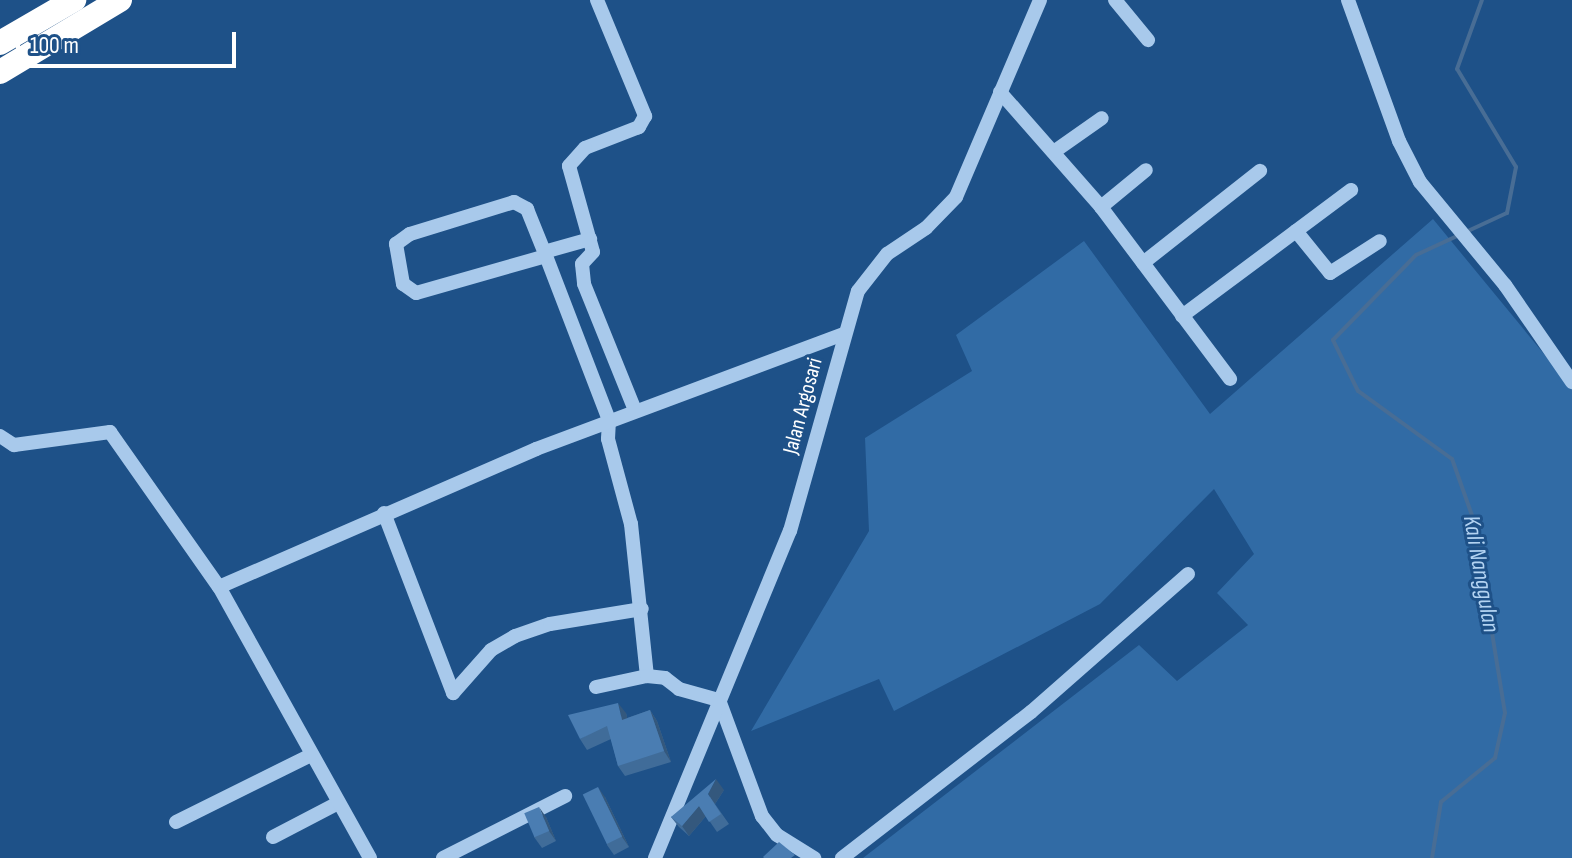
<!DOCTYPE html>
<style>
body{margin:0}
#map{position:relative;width:1572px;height:858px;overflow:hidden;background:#1e5188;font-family:"Sofia Sans Condensed",sans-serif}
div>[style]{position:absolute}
.green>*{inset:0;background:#316ba5}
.stream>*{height:4px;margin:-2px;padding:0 2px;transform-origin:2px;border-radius:2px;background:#486d95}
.minor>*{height:14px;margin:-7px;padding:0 7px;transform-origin:7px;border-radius:7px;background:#a8c9eb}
.highway>*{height:24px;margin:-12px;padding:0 12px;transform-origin:12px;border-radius:12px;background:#fff}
.wall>*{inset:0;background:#406c99}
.shaded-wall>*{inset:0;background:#34587d}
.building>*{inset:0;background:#4a7db2;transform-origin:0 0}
span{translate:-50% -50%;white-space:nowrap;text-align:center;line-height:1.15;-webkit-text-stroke:6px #1e5188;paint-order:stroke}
.street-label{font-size:22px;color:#fff}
.water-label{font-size:24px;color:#b3d3f2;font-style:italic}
.scale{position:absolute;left:16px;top:32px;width:220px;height:36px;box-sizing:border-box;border:4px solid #fff;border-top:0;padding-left:10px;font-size:24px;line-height:28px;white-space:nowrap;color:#fff;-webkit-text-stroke:6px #1e5188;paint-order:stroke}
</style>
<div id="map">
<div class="green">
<div style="clip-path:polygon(1433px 219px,1572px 388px,1572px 858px,863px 858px,1139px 645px,1177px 681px,1248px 625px,1217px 593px,1254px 554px,1214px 489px,1100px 604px,894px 711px,879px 679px,751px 731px,869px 531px,865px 438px,972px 371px,956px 335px,1084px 241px,1210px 414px)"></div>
</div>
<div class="stream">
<div style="left:1432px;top:858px;width:57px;rotate:-80.9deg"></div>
<div style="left:1441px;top:802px;width:70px;rotate:-39.2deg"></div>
<div style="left:1495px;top:758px;width:46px;rotate:-77.5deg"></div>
<div style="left:1505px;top:713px;width:194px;rotate:-99.2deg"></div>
<div style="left:1474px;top:521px;width:66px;rotate:-109.5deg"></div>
<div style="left:1452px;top:459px;width:116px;rotate:-144.1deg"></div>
<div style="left:1358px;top:391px;width:57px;rotate:-116.1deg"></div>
<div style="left:1333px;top:340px;width:119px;rotate:-45.7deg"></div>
<div style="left:1416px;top:255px;width:100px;rotate:-24.8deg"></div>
<div style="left:1507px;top:213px;width:47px;rotate:-78.9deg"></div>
<div style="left:1516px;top:167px;width:114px;rotate:-121deg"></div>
<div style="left:1457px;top:69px;width:73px;rotate:-70.1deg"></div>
</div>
<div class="minor">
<div style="left:597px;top:0;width:126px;rotate:67.5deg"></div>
<div style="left:645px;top:116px;width:13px;rotate:119deg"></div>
<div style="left:639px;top:127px;width:58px;rotate:158.7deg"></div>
<div style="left:585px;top:148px;width:24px;rotate:132deg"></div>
<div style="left:569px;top:166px;width:89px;rotate:74.4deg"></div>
<div style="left:593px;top:252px;width:16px;rotate:133deg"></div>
<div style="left:582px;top:264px;width:20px;rotate:84deg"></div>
<div style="left:584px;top:284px;width:136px;rotate:68deg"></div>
<div style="left:1115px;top:0;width:52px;rotate:50.5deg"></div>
<div style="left:1348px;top:0;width:150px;rotate:70.1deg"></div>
<div style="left:1399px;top:141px;width:46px;rotate:62.9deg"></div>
<div style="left:1420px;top:182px;width:134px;rotate:50.5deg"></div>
<div style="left:1505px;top:285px;width:118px;rotate:55.4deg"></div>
<div style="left:1000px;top:92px;width:153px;rotate:48.7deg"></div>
<div style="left:1101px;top:207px;width:215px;rotate:53.1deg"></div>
<div style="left:1055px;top:151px;width:57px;rotate:-35.1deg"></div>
<div style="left:1101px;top:207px;width:58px;rotate:-39.4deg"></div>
<div style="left:1296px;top:231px;width:54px;rotate:51deg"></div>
<div style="left:1330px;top:273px;width:59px;rotate:-32.6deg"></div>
<div style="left:544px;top:252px;width:48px;rotate:-15.8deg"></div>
<div style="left:546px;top:256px;width:135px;rotate:164.1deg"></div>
<div style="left:416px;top:293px;width:16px;rotate:-145deg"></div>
<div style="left:403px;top:284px;width:41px;rotate:-99.9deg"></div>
<div style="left:396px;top:244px;width:17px;rotate:-36deg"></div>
<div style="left:410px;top:234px;width:109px;rotate:-17.1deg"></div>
<div style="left:514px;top:202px;width:15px;rotate:28deg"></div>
<div style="left:527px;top:209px;width:51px;rotate:68deg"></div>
<div style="left:546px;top:256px;width:176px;rotate:69deg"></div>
<div style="left:609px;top:420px;width:19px;rotate:93deg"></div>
<div style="left:608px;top:439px;width:88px;rotate:74.9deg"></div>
<div style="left:631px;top:524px;width:153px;rotate:84deg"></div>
<div style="left:1143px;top:263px;width:149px;rotate:-38.2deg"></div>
<div style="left:1182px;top:316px;width:211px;rotate:-36.7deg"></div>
<div style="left:0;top:436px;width:17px;rotate:33deg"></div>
<div style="left:14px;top:445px;width:97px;rotate:-7.7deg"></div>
<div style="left:110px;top:432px;width:189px;rotate:54.9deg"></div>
<div style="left:384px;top:513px;width:193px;rotate:69deg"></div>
<div style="left:453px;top:693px;width:57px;rotate:-48.5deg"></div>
<div style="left:491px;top:650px;width:28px;rotate:-30deg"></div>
<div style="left:515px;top:636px;width:37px;rotate:-19deg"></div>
<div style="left:550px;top:624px;width:93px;rotate:-9.3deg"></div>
<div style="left:596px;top:687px;width:52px;rotate:-12.2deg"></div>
<div style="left:647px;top:676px;width:18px;rotate:6deg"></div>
<div style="left:665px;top:678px;width:18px;rotate:38deg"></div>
<div style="left:679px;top:689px;width:41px;rotate:15.4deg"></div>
<div style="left:719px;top:700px;width:124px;rotate:69.7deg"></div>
<div style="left:762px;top:816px;width:24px;rotate:52deg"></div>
<div style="left:777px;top:835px;width:44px;rotate:31.9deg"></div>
<div style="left:176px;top:822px;width:148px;rotate:-26.4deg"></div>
<div style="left:273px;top:837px;width:73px;rotate:-27.6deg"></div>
<div style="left:370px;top:858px;width:310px;rotate:-119.1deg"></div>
<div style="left:219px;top:587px;width:346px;rotate:-23.5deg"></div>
<div style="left:536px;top:449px;width:329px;rotate:-20.5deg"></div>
<div style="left:443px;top:858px;width:137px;rotate:-26.9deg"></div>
<div style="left:655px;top:858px;width:354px;rotate:-67.6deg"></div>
<div style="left:790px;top:531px;width:249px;rotate:-74.2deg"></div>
<div style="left:858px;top:291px;width:47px;rotate:-51.9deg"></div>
<div style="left:887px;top:254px;width:47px;rotate:-33.7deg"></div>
<div style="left:926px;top:228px;width:43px;rotate:-45.9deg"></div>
<div style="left:956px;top:197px;width:214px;rotate:-66.9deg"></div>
<div style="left:842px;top:858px;width:239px;rotate:-37.7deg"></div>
<div style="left:1031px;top:712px;width:209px;rotate:-41.3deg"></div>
</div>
<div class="highway">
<div style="left:0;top:43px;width:86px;rotate:-30.2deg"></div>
<div style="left:0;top:72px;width:140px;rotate:-31deg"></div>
</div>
<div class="wall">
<div style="clip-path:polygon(650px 710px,657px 721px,671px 762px,625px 776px,618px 766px,611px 739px,587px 750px,580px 739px,626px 713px,627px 718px)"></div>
<div style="clip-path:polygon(724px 790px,715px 804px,729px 824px,717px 832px,706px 816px,689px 836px,679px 827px,671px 817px)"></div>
<div style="clip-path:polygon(605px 797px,629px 847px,614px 855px,607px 845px)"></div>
<div style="clip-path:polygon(546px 817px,556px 841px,542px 848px,534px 837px)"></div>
</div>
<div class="shaded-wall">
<div style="clip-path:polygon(618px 703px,626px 713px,630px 730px,622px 720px)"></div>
<div style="clip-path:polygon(650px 710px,657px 721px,671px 762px,664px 751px)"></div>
<div style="clip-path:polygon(716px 779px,724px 790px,715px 804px,729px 824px,708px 794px)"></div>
<div style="clip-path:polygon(598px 787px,605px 797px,629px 847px,622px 837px)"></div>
<div style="clip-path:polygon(699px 806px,706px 816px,689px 836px,682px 826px)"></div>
<div style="clip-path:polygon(539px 807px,546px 817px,556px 841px,549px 831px)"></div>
</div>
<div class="building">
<div style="clip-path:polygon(618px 703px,622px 720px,650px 710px,664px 751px,618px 766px,607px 726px,580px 739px,568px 715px)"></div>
<div style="clip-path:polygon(716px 779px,708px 794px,721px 814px,709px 822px,699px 806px,682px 826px,671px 817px)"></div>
<div style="left:598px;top:787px;width:55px;height:17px;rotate:64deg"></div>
<div style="left:539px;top:807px;width:26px;height:16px;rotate:67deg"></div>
<div style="clip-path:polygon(779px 842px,795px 855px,791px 858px,764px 858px,763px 857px)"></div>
</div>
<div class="street-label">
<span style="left:803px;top:406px;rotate:-75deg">Jalan Argosari</span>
</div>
<div class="water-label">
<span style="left:1481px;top:574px;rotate:80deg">Kali Nanggulan</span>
</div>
<div class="scale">100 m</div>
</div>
